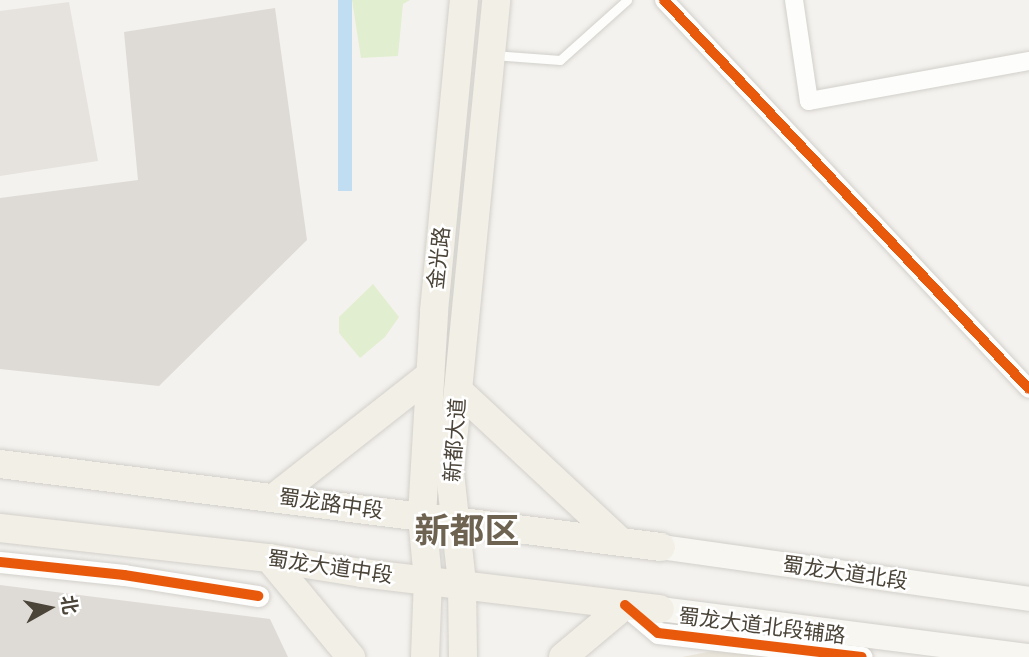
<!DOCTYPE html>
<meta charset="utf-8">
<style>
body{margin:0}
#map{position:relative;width:1029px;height:657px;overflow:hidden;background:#f4f2ee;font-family:"PT Sans","Noto Sans SC",sans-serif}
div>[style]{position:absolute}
.education>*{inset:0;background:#eae5da}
.green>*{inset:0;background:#e1eecf}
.parking>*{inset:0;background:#e6e3df}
.water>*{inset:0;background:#c0ddf1;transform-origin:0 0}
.building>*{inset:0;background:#dedbd6}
.roads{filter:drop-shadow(0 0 2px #d2d0cb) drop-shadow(0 0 2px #d2d0cb)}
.service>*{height:9px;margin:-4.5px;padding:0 4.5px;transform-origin:4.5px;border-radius:4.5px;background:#fdfdfc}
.minor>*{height:18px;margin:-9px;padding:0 9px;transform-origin:9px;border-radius:9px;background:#fdfdfc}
.tertiary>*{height:21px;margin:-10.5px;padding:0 10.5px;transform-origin:10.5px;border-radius:10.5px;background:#fdfdfc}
.secondary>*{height:24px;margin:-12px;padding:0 12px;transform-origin:12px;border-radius:12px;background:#f7f6f1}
.primary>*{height:28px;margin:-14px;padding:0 14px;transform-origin:14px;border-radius:14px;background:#f2efe6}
.cycleway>*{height:10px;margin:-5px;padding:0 5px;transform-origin:5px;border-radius:5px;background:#e8590c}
span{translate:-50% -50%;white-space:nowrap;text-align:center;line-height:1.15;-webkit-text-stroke:5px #fff;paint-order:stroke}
.street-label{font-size:21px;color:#4b4439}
.town-label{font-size:35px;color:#6e6250;font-weight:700}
.north{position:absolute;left:14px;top:573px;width:70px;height:70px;-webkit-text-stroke:5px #fff;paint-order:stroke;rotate:81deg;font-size:19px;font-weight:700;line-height:28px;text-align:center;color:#4b4439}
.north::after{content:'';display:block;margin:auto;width:24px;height:32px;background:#4b4439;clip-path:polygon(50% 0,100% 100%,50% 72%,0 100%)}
</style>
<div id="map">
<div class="education">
<div style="clip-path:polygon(754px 643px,858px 657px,682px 657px)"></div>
</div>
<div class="green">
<div style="clip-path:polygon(352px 0,410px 0,403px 4px,398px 56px,361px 58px)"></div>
<div style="clip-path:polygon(373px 284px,399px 317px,385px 337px,360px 358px,339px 333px,339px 317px)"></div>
</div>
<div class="parking">
<div style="clip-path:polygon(69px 2px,98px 161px,0 176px,0 11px)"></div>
</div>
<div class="water">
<div style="left:338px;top:0;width:14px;height:191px"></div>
</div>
<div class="building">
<div style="clip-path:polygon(275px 8px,307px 240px,159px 386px,0 369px,0 198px,138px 180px,124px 32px)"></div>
<div style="clip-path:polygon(0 585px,270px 619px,288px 657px,0 657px)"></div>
</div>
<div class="roads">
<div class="service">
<div style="left:493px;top:55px;width:67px;rotate:4.3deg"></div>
<div style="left:560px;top:60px;width:90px;rotate:-41.8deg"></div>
</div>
<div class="minor">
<div style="left:664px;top:0;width:533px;rotate:46.82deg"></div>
<div style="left:794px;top:0;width:102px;rotate:81.6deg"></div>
<div style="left:809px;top:101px;width:224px;rotate:-10.3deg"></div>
</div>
<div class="tertiary">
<div style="left:0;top:562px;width:125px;rotate:6deg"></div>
<div style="left:124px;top:575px;width:136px;rotate:8.9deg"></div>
<div style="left:625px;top:605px;width:43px;rotate:40.3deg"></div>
<div style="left:658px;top:633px;width:205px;rotate:6.7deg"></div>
</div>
<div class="secondary">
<div style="left:661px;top:547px;width:372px;rotate:8deg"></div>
<div style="left:660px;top:609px;width:372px;rotate:7.3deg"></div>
</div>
<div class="primary">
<div style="left:459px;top:391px;width:220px;rotate:43deg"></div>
<div style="left:0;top:464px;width:666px;rotate:7.16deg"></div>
<div style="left:276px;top:496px;width:196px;rotate:-38.2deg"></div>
<div style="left:0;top:528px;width:271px;rotate:6.4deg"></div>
<div style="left:269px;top:558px;width:94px;rotate:9.2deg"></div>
<div style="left:362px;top:573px;width:300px;rotate:6.9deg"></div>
<div style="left:269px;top:558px;width:129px;rotate:50.4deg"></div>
<div style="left:425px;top:657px;width:77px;rotate:-87.8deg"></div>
<div style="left:428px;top:580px;width:64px;rotate:-95.4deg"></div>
<div style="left:422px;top:516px;width:205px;rotate:-86.6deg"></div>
<div style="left:434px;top:311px;width:312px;rotate:-84.5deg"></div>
<div style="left:463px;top:657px;width:74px;rotate:-90.8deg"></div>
<div style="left:462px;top:583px;width:112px;rotate:-96.2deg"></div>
<div style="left:450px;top:472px;width:474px;rotate:-84.4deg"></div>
<div style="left:563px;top:657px;width:81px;rotate:-40deg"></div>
</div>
</div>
<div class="cycleway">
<div style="left:664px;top:0;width:533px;rotate:46.82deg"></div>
<div style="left:0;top:562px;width:125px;rotate:6deg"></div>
<div style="left:124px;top:575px;width:136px;rotate:8.9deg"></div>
<div style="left:625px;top:605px;width:43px;rotate:40.3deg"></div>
<div style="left:658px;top:633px;width:205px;rotate:6.7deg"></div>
</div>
<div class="street-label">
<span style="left:439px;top:258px;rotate:-84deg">金光路</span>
<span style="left:455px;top:440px;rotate:-86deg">新都大道</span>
<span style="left:331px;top:504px;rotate:8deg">蜀龙路中段</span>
<span style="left:330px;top:567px;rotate:8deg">蜀龙大道中段</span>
<span style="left:845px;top:573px;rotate:8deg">蜀龙大道北段</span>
<span style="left:762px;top:626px;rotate:7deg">蜀龙大道北段辅路</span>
</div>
<div class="town-label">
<span style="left:467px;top:530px">新都区</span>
</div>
<div class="north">北</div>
</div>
